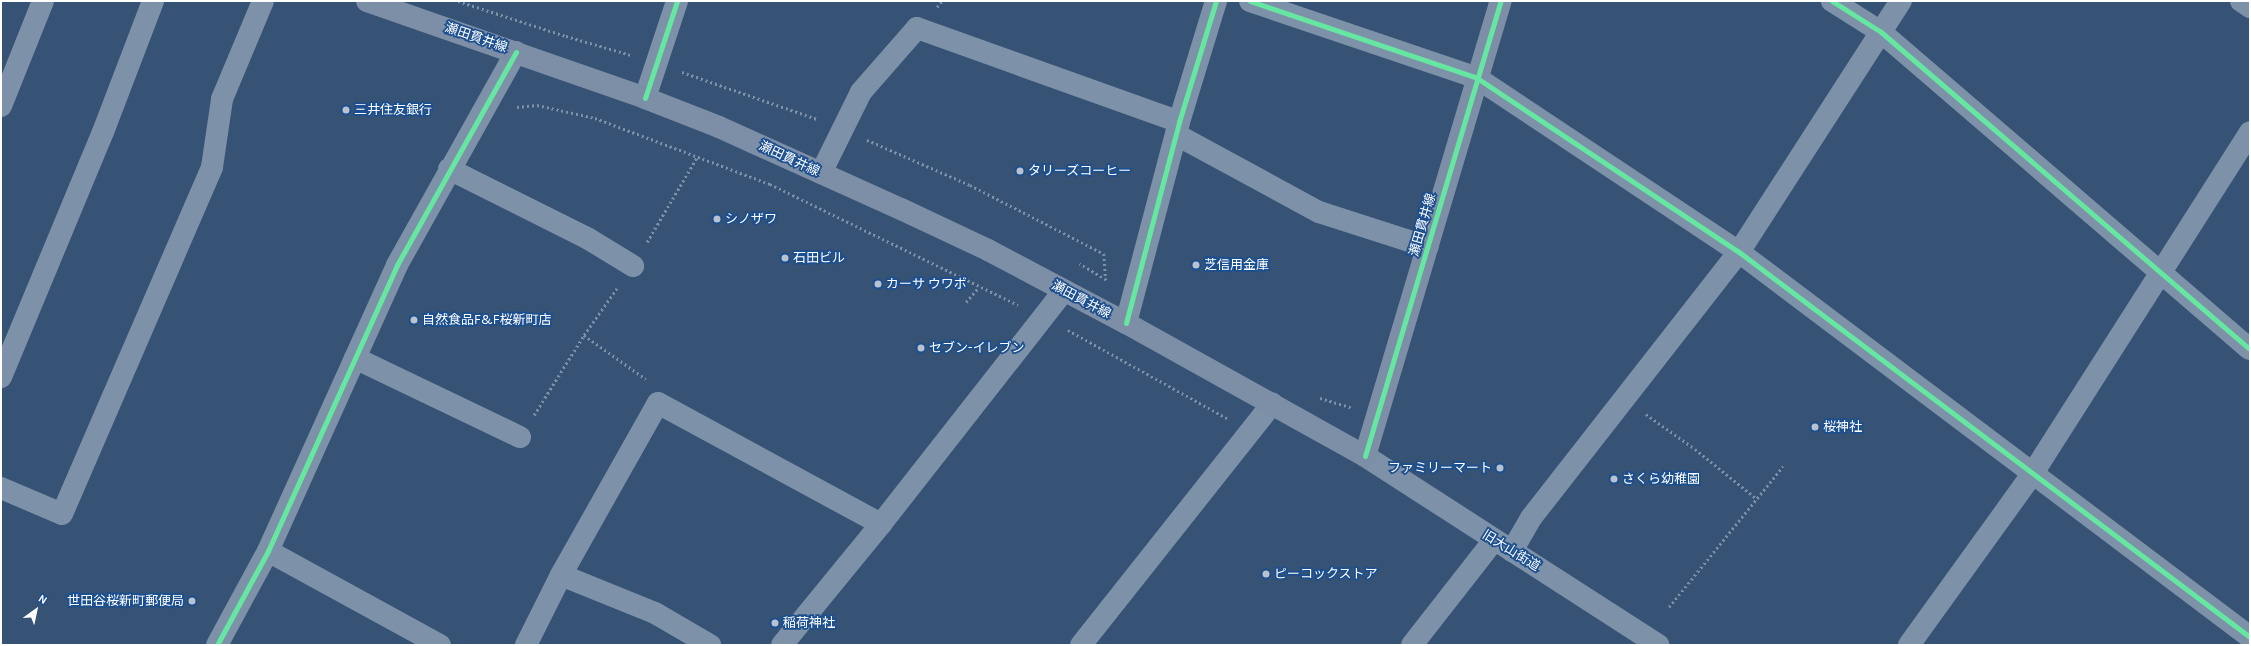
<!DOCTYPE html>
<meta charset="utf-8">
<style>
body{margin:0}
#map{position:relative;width:2251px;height:646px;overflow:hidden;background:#365274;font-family:Karla,"Noto Sans JP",sans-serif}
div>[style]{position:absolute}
.path>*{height:2.5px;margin-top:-1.25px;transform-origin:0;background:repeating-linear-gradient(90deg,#7d92a8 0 2px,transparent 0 5px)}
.minor>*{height:22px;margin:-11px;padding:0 11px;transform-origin:11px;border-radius:11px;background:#7d92a8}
.major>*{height:22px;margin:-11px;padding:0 11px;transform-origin:11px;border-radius:11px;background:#7d8ea7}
.cycleway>*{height:5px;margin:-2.5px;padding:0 2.5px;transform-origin:2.5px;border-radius:2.5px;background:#66e7a1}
.dots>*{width:11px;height:11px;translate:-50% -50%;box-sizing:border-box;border:2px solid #1b4f8f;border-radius:50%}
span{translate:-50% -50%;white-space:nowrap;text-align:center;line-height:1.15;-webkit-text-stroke:3.5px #1b4f8f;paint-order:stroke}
.street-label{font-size:13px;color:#fff}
.poi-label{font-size:13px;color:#fff}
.left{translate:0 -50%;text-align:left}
.right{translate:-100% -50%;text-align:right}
.frame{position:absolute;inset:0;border:2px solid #fff;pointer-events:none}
.north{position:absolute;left:16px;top:590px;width:40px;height:40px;-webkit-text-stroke:3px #1b4f8f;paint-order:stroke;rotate:33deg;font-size:11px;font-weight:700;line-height:16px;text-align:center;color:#fff}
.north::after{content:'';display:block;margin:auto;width:14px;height:18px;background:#fff;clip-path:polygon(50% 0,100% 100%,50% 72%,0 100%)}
</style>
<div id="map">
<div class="path">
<div style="left:458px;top:1px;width:114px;rotate:18deg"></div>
<div style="left:566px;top:36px;width:68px;rotate:16.3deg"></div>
<div style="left:937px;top:7px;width:8px;rotate:-50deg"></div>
<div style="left:682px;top:72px;width:143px;rotate:19.2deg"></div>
<div style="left:517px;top:107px;width:20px;rotate:-6deg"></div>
<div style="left:537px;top:105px;width:59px;rotate:12.6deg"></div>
<div style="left:595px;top:118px;width:187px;rotate:20.7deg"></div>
<div style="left:770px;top:184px;width:276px;rotate:26deg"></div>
<div style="left:867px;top:140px;width:112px;rotate:23.6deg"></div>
<div style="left:970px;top:185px;width:151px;rotate:27.2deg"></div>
<div style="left:1104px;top:254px;width:26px;rotate:86deg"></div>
<div style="left:1106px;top:280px;width:31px;rotate:-149deg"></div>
<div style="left:647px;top:242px;width:99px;rotate:-59.5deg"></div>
<div style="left:966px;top:302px;width:20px;rotate:-49deg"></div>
<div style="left:1068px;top:330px;width:182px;rotate:29deg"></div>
<div style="left:584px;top:335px;width:76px;rotate:35.4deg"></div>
<div style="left:1320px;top:398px;width:34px;rotate:17deg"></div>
<div style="left:1646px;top:414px;width:60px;rotate:35.5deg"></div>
<div style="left:1695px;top:449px;width:80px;rotate:38.9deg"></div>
<div style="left:534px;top:415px;width:94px;rotate:-58deg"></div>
<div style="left:584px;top:335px;width:57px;rotate:-54.9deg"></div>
<div style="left:1669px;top:607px;width:181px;rotate:-51deg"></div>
</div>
<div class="minor">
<div style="left:1250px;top:1px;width:240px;rotate:18.7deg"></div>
<div style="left:1477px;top:78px;width:315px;rotate:33.6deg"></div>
<div style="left:1739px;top:252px;width:640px;rotate:37deg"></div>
<div style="left:1832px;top:1px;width:58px;rotate:32.3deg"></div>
<div style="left:1881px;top:32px;width:486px;rotate:40.7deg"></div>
<div style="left:2241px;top:1px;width:11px;rotate:34deg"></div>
<div style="left:645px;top:98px;width:102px;rotate:-71.7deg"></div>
<div style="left:1px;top:106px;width:113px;rotate:-68.2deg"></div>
<div style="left:1177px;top:135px;width:162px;rotate:28.5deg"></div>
<div style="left:1319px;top:212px;width:114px;rotate:17.8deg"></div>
<div style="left:449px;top:169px;width:154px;rotate:26.6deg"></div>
<div style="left:587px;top:238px;width:54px;rotate:31.3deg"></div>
<div style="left:821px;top:173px;width:90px;rotate:-63.7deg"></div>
<div style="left:861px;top:92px;width:85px;rotate:-48.8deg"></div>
<div style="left:917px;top:28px;width:278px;rotate:19.7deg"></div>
<div style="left:1126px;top:323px;width:208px;rotate:-75.2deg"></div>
<div style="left:1179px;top:122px;width:127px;rotate:-73deg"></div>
<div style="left:355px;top:358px;width:183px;rotate:25.6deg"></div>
<div style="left:1px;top:377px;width:265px;rotate:-67.4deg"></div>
<div style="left:103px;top:132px;width:140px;rotate:-69.1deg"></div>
<div style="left:1365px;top:456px;width:349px;rotate:32.8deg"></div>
<div style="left:1px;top:488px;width:66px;rotate:23.1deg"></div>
<div style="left:62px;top:514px;width:378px;rotate:-66.6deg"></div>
<div style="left:212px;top:167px;width:69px;rotate:-81.6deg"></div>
<div style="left:222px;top:99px;width:106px;rotate:-67.3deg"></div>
<div style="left:268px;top:551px;width:196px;rotate:28.7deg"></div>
<div style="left:1512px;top:551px;width:38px;rotate:-60deg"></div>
<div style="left:1531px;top:518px;width:338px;rotate:-52deg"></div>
<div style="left:1739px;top:252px;width:299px;rotate:-57.2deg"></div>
<div style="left:561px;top:575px;width:101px;rotate:22deg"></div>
<div style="left:655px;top:613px;width:64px;rotate:30.2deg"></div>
<div style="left:217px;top:645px;width:107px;rotate:-61.5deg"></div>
<div style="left:268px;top:551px;width:314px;rotate:-65.7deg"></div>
<div style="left:397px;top:265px;width:244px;rotate:-60.8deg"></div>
<div style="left:526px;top:645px;width:78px;rotate:-63.4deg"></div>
<div style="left:561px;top:575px;width:197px;rotate:-60.6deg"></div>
<div style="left:658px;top:403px;width:254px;rotate:28.5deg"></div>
<div style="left:782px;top:645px;width:156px;rotate:-50.7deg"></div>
<div style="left:881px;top:524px;width:296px;rotate:-51.9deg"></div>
<div style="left:1081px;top:645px;width:308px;rotate:-51.6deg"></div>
<div style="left:1412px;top:645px;width:133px;rotate:-52deg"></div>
<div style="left:1909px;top:645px;width:212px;rotate:-54.2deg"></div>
<div style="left:2033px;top:473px;width:404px;rotate:-57.5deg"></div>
</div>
<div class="major">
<div style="left:367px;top:1px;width:294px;rotate:19.2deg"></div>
<div style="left:645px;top:98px;width:79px;rotate:21.4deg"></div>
<div style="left:719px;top:127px;width:200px;rotate:24.3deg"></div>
<div style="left:901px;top:209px;width:96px;rotate:25.2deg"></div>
<div style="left:988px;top:250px;width:156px;rotate:27.9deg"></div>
<div style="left:1126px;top:323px;width:274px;rotate:29.1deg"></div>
<div style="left:1365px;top:456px;width:475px;rotate:-73.4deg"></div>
</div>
<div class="cycleway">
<div style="left:1250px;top:1px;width:240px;rotate:18.7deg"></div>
<div style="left:1477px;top:78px;width:315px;rotate:33.6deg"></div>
<div style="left:1739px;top:252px;width:640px;rotate:37deg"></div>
<div style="left:1832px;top:1px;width:58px;rotate:32.3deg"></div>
<div style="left:1881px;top:32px;width:486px;rotate:40.7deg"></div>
<div style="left:645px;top:98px;width:102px;rotate:-71.7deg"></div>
<div style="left:1126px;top:323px;width:208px;rotate:-75.2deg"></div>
<div style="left:1179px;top:122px;width:127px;rotate:-73deg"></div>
<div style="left:1365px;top:456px;width:475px;rotate:-73.4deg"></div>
<div style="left:217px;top:645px;width:107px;rotate:-61.5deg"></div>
<div style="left:268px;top:551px;width:314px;rotate:-65.7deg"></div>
<div style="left:397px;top:265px;width:244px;rotate:-60.8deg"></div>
</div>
<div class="dots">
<div style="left:346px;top:110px;background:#b9c2ce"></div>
<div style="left:1020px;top:171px;background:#b9c2ce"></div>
<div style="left:717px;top:219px;background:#b9c2ce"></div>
<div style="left:785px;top:258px;background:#b9c2ce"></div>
<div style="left:1196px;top:265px;background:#b9c2ce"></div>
<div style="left:878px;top:284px;background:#b9c2ce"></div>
<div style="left:414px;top:320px;background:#b9c2ce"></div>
<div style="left:921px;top:348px;background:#b9c2ce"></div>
<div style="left:1815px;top:427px;background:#b9c2ce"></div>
<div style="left:1500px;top:468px;background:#b9c2ce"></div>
<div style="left:1614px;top:479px;background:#b9c2ce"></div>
<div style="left:1266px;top:574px;background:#b9c2ce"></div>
<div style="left:192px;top:601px;background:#b9c2ce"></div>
<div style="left:775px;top:623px;background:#b9c2ce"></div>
</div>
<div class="street-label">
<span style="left:476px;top:38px;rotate:19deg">瀬田貫井線</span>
<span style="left:789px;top:159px;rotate:25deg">瀬田貫井線</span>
<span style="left:1423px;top:225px;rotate:-74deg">瀬田貫井線</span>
<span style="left:1081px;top:300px;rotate:28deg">瀬田貫井線</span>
<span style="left:1511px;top:551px;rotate:32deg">旧大山街道</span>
</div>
<div class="poi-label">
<span class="left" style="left:354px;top:110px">三井住友銀行</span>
<span class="left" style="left:1028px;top:171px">タリーズコーヒー</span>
<span class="left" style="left:725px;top:219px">シノザワ</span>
<span class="left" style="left:793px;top:258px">石田ビル</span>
<span class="left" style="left:1204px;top:265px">芝信用金庫</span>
<span class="left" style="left:886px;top:284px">カーサ ウワボ</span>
<span class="left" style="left:422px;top:320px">自然食品F&amp;F桜新町店</span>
<span class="left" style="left:929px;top:348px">セブン-イレブン</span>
<span class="left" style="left:1823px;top:427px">桜神社</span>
<span class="right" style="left:1492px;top:468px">ファミリーマート</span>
<span class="left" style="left:1622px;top:479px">さくら幼稚園</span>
<span class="left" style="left:1274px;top:574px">ピーコックストア</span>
<span class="right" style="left:184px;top:601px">世田谷桜新町郵便局</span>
<span class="left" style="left:783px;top:623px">稲荷神社</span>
</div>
<div class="frame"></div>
<div class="north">N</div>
</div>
